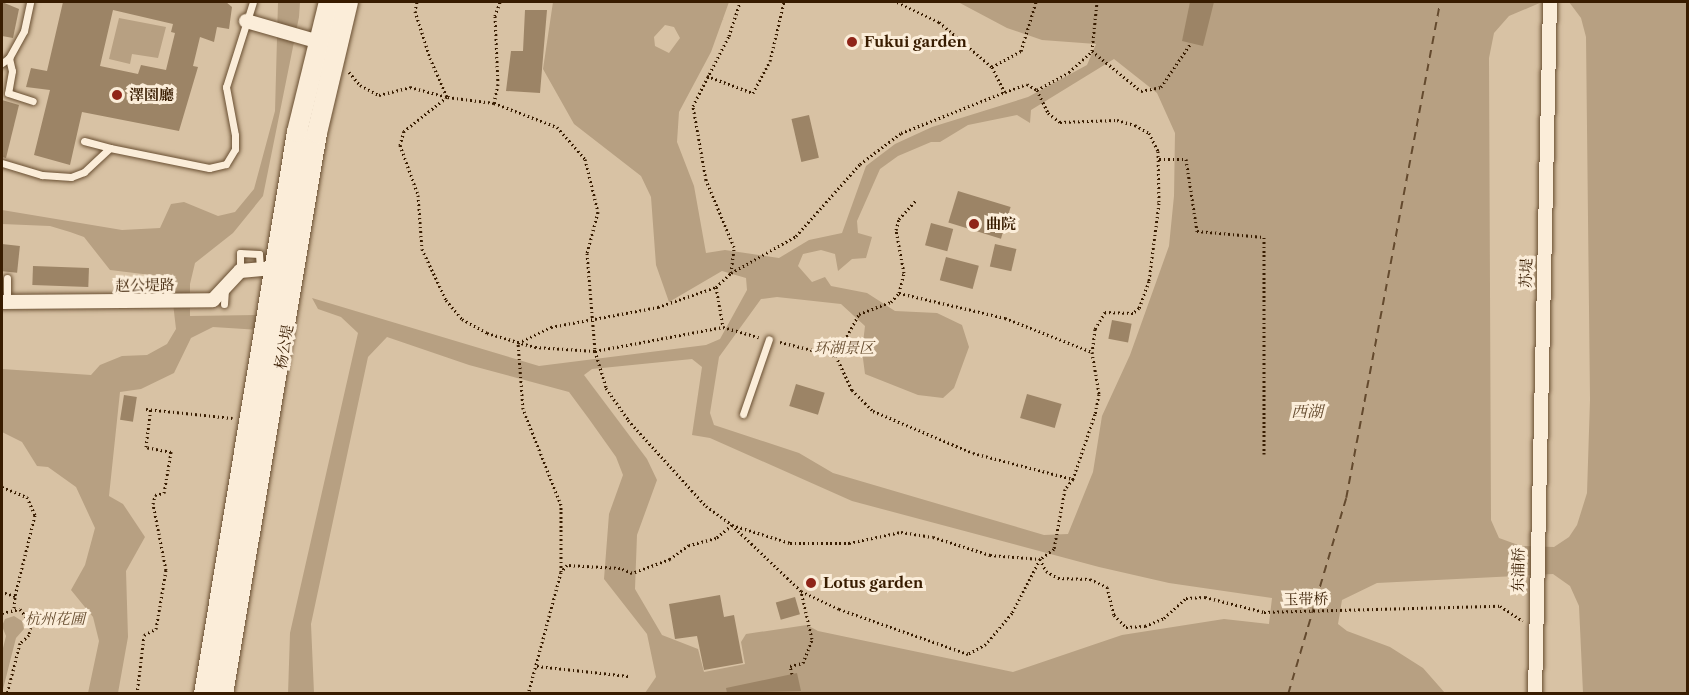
<!DOCTYPE html>
<meta charset="utf-8">
<style>
body{margin:0}
#map{position:relative;width:1689px;height:695px;overflow:hidden;background:#f9e4c5;font-family:"Libre Caslon Text","Noto Serif SC",serif}
div>[style]{position:absolute}
.green>*{inset:0;background:#d8c2a4;transform-origin:0 0}
.water>*{inset:0;background:#b7a082}
.ferry>*{height:1.5px;margin-top:-0.75px;transform-origin:0;background:repeating-linear-gradient(90deg,#644a2e 0 8px,transparent 0 14px)}
.building>*{inset:0;background:#9c8466;transform-origin:0 0}
.path>*{height:3px;margin-top:-1.5px;transform-origin:0;background:repeating-linear-gradient(90deg,#381c00 0 1.5px,transparent 0 4.5px)}
.roads{filter:drop-shadow(0 0 2px #684e31) drop-shadow(0 0 2px #684e31)}
.lane>*{height:7px;margin:-3.5px;padding:0 3.5px;transform-origin:3.5px;border-radius:3.5px;background:#fbedd9}
.street>*{height:14px;margin:-7px;padding:0 7px;transform-origin:7px;border-radius:7px;background:#fbedd9}
.secondary>*{height:20px;margin:-10px;padding:0 10px;transform-origin:10px;border-radius:10px;background:#fbedd9}
.dots>*{width:16px;height:16px;translate:-50% -50%;box-sizing:border-box;border:3px solid #fbedd9;border-radius:50%}
span{translate:-50% -50%;white-space:nowrap;text-align:center;line-height:1.15;-webkit-text-stroke:6px #fbedd9;paint-order:stroke}
.poi-label{font-size:15px;color:#381c00;font-weight:700}
.left{translate:0 -50%;text-align:left}
.street-label{font-size:15px;color:#381c00}
.park-label{font-size:15px;color:#684e31;font-style:italic}
.water-label{font-size:16px;color:#644a2e;font-style:italic}
.frame{position:absolute;inset:0;border:3px solid #381c00;pointer-events:none}
</style>
<div id="map">
<div class="green">
<div style="left:2px;top:2px;width:1685px;height:691px"></div>
</div>
<div class="water">
<div style="clip-path:polygon(278px 2px,300px 2px,299px 17px,263px 196px,233px 233px,195px 263px,190px 284px,190px 316px,260px 315px,258px 330px,213px 327px,191px 338px,174px 373px,141px 389px,120px 392px,109px 496px,123px 504px,145px 537px,126px 571px,128px 637px,118px 693px,88px 693px,99px 641px,93px 617px,71px 590px,85px 565px,95px 528px,76px 487px,48px 467px,37px 466px,22px 442px,2px 432px,2px 369px,91px 375px,100px 365px,122px 356px,147px 355px,167px 344px,176px 329px,171px 286px,151px 275px,110px 270px,84px 237px,70px 232px,50px 226px,2px 224px,2px 210px,122px 230px,160px 228px,171px 204px,184px 202px,218px 216px,235px 212px,254px 189px,275px 111px)"></div>
<div style="clip-path:polygon(evenodd,553px 2px,729px 2px,711px 52px,679px 112px,677px 142px,694px 186px,706px 253px,725px 250px,779px 258px,809px 240px,842px 233px,866px 166px,895px 144px,932px 127px,1028px 97px,1087px 65px,1096px 44px,1042px 40px,1007px 28px,958px 2px,1542px 2px,1509px 16px,1494px 33px,1489px 58px,1491px 520px,1499px 538px,1521px 546px,1554px 547px,1569px 537px,1577px 525px,1587px 493px,1590px 400px,1586px 37px,1581px 18px,1569px 2px,1687px 2px,1687px 693px,1583px 693px,1579px 606px,1570px 586px,1553px 574px,1377px 583px,1342px 600px,1338px 624px,1347px 631px,1390px 647px,1423px 668px,1445px 693px,645px 693px,656px 677px,647px 634px,604px 579px,609px 514px,623px 475px,616px 457px,589px 419px,569px 392px,469px 365px,387px 337px,368px 357px,311px 624px,314px 693px,288px 694px,290px 633px,358px 333px,341px 317px,318px 309px,312px 298px,539px 366px,706px 345px,720px 339px,747px 290px,746px 278px,722px 271px,669px 302px,656px 265px,651px 197px,641px 176px,574px 124px,543px 69px,553px 2px,665px 25px,674px 27px,680px 38px,669px 53px,655px 46px,654px 37px,665px 25px,553px 2px,1114px 59px,1157px 93px,1175px 133px,1174px 196px,1169px 246px,1130px 355px,1102px 416px,1093px 472px,1068px 534px,1044px 535px,833px 473px,799px 453px,714px 425px,710px 413px,719px 357px,761px 299px,777px 297px,841px 304px,865px 326px,862px 351px,865px 374px,918px 395px,943px 398px,954px 388px,969px 347px,962px 325px,937px 313px,895px 311px,867px 293px,831px 286px,825px 277px,812px 282px,798px 266px,803px 254px,821px 250px,835px 254px,838px 271px,852px 259px,866px 258px,872px 237px,858px 233px,857px 221px,880px 169px,898px 156px,931px 142px,940px 142px,968px 125px,1017px 115px,1030px 123px,1031px 110px,1114px 59px,553px 2px,692px 359px,702px 367px,692px 435px,710px 438px,852px 501px,1099px 567px,1169px 583px,1272px 598px,1269px 624px,1224px 619px,1122px 635px,1013px 672px,818px 631px,807px 625px,746px 634px,741px 642px,745px 664px,704px 672px,698px 649px,662px 635px,635px 589px,637px 535px,657px 480px,647px 459px,584px 375px,592px 369px,692px 359px)"></div>
<div style="clip-path:polygon(119px 18px,166px 27px,158px 58px,132px 54px,130px 64px,109px 59px)"></div>
<div style="clip-path:polygon(14px 616px,22px 621px,24px 629px,16px 638px,2px 693px,2px 652px,6px 636px,2px 626px,5px 619px)"></div>
</div>
<div class="ferry">
<div style="left:1288px;top:694px;width:204px;rotate:-73.5deg"></div>
<div style="left:1346px;top:498px;width:505px;rotate:-79.27deg"></div>
</div>
<div class="building">
<div style="clip-path:polygon(2px 2px,19px 9px,13px 38px,2px 36px)"></div>
<div style="clip-path:polygon(evenodd,63px 2px,226px 2px,232px 7px,229px 29px,217px 27px,214px 42px,200px 37px,193px 66px,198px 67px,179px 131px,82px 112px,70px 165px,34px 155px,50px 90px,26px 87px,31px 68px,47px 71px,63px 2px,113px 10px,173px 24px,171px 32px,175px 33px,166px 70px,141px 65px,138px 74px,100px 66px,113px 10px)"></div>
<div style="clip-path:polygon(1190px 2px,1214px 2px,1203px 46px,1182px 41px)"></div>
<div style="clip-path:polygon(525px 10px,547px 10px,540px 93px,506px 91px,511px 51px,523px 51px)"></div>
<div style="clip-path:polygon(2px 100px,19px 105px,6px 158px,2px 157px)"></div>
<div style="left:809px;top:115px;width:44px;height:18px;rotate:77deg"></div>
<div style="left:958px;top:191px;width:55px;height:33px;rotate:17deg"></div>
<div style="left:931px;top:223px;width:23px;height:23px;rotate:15deg"></div>
<div style="left:2px;top:244px;width:18px;height:27px;rotate:6deg"></div>
<div style="left:995px;top:244px;width:22px;height:23px;rotate:13deg"></div>
<div style="left:946px;top:257px;width:34px;height:24px;rotate:15deg"></div>
<div style="left:33px;top:266px;width:56px;height:19px;rotate:2deg"></div>
<div style="left:1112px;top:320px;width:20px;height:19px;rotate:11deg"></div>
<div style="left:796px;top:384px;width:30px;height:23px;rotate:17deg"></div>
<div style="left:1027px;top:394px;width:36px;height:25px;rotate:16deg"></div>
<div style="left:124px;top:395px;width:13px;height:25px;rotate:9deg"></div>
<div style="clip-path:polygon(720px 595px,724px 617px,734px 615px,743px 663px,704px 670px,697px 636px,675px 639px,669px 604px)"></div>
<div style="left:795px;top:597px;width:18px;height:20px;rotate:74deg"></div>
<div style="clip-path:polygon(797px 673px,801px 691px,727px 693px,726px 688px)"></div>
</div>
<div class="path">
<div style="left:417px;top:2px;width:9px;rotate:103deg"></div>
<div style="left:415px;top:11px;width:49px;rotate:72.3deg"></div>
<div style="left:430px;top:58px;width:43px;rotate:66.4deg"></div>
<div style="left:500px;top:2px;width:15px;rotate:110deg"></div>
<div style="left:495px;top:16px;width:68px;rotate:87.5deg"></div>
<div style="left:498px;top:84px;width:19px;rotate:102deg"></div>
<div style="left:494px;top:103px;width:47px;rotate:-172.7deg"></div>
<div style="left:447px;top:97px;width:55px;rotate:141.7deg"></div>
<div style="left:404px;top:131px;width:15px;rotate:106deg"></div>
<div style="left:400px;top:145px;width:53px;rotate:70.2deg"></div>
<div style="left:418px;top:195px;width:54px;rotate:85.8deg"></div>
<div style="left:422px;top:249px;width:56px;rotate:64.8deg"></div>
<div style="left:446px;top:300px;width:25px;rotate:50deg"></div>
<div style="left:462px;top:319px;width:29px;rotate:29deg"></div>
<div style="left:487px;top:333px;width:50px;rotate:16.3deg"></div>
<div style="left:535px;top:347px;width:60px;rotate:3.8deg"></div>
<div style="left:595px;top:351px;width:39px;rotate:73deg"></div>
<div style="left:606px;top:388px;width:39px;rotate:55deg"></div>
<div style="left:628px;top:420px;width:116px;rotate:47.8deg"></div>
<div style="left:706px;top:506px;width:32px;rotate:36deg"></div>
<div style="left:732px;top:525px;width:21px;rotate:141deg"></div>
<div style="left:716px;top:538px;width:28px;rotate:165deg"></div>
<div style="left:689px;top:545px;width:24px;rotate:144deg"></div>
<div style="left:670px;top:559px;width:40px;rotate:159.8deg"></div>
<div style="left:632px;top:573px;width:13px;rotate:-157deg"></div>
<div style="left:620px;top:568px;width:53px;rotate:-176.8deg"></div>
<div style="left:567px;top:565px;width:9px;rotate:131deg"></div>
<div style="left:561px;top:572px;width:126px;rotate:105.1deg"></div>
<div style="left:897px;top:2px;width:47px;rotate:25.5deg"></div>
<div style="left:939px;top:22px;width:70px;rotate:40.3deg"></div>
<div style="left:992px;top:67px;width:33px;rotate:-29deg"></div>
<div style="left:1021px;top:51px;width:51px;rotate:-73deg"></div>
<div style="left:1092px;top:51px;width:63px;rotate:39.2deg"></div>
<div style="left:1141px;top:91px;width:20px;rotate:-11deg"></div>
<div style="left:1161px;top:87px;width:53px;rotate:-55.7deg"></div>
<div style="left:992px;top:67px;width:28px;rotate:63deg"></div>
<div style="left:1005px;top:92px;width:23px;rotate:-20deg"></div>
<div style="left:1027px;top:84px;width:12px;rotate:31deg"></div>
<div style="left:1037px;top:90px;width:25px;rotate:64deg"></div>
<div style="left:1048px;top:113px;width:15px;rotate:37deg"></div>
<div style="left:1060px;top:122px;width:57px;rotate:-2deg"></div>
<div style="left:1117px;top:120px;width:19px;rotate:16deg"></div>
<div style="left:1135px;top:125px;width:16px;rotate:30deg"></div>
<div style="left:1149px;top:133px;width:20px;rotate:63deg"></div>
<div style="left:1158px;top:151px;width:52px;rotate:88.9deg"></div>
<div style="left:1159px;top:203px;width:79px;rotate:97.3deg"></div>
<div style="left:1149px;top:281px;width:29px;rotate:110deg"></div>
<div style="left:1139px;top:308px;width:8px;rotate:140deg"></div>
<div style="left:1133px;top:313px;width:28px;rotate:-178deg"></div>
<div style="left:1105px;top:312px;width:20px;rotate:120deg"></div>
<div style="left:1095px;top:329px;width:23px;rotate:97deg"></div>
<div style="left:1092px;top:352px;width:43px;rotate:80.5deg"></div>
<div style="left:1099px;top:394px;width:20px;rotate:101deg"></div>
<div style="left:1095px;top:414px;width:69px;rotate:108.7deg"></div>
<div style="left:1073px;top:479px;width:13px;rotate:129deg"></div>
<div style="left:1065px;top:489px;width:61px;rotate:100.4deg"></div>
<div style="left:1054px;top:549px;width:17px;rotate:144deg"></div>
<div style="left:1040px;top:559px;width:13px;rotate:63deg"></div>
<div style="left:1046px;top:571px;width:14px;rotate:30deg"></div>
<div style="left:1058px;top:578px;width:32px;rotate:2deg"></div>
<div style="left:1090px;top:579px;width:19px;rotate:25deg"></div>
<div style="left:1107px;top:587px;width:29px;rotate:76deg"></div>
<div style="left:1114px;top:615px;width:17px;rotate:45deg"></div>
<div style="left:1126px;top:627px;width:19px;rotate:-3deg"></div>
<div style="left:1145px;top:626px;width:21px;rotate:-23deg"></div>
<div style="left:1164px;top:618px;width:30px;rotate:-42deg"></div>
<div style="left:1186px;top:598px;width:19px;rotate:-3deg"></div>
<div style="left:1205px;top:597px;width:61px;rotate:14.3deg"></div>
<div style="left:1264px;top:612px;width:236px;rotate:-1.5deg"></div>
<div style="left:1500px;top:606px;width:27px;rotate:33deg"></div>
<div style="left:349px;top:72px;width:17px;rotate:50deg"></div>
<div style="left:360px;top:85px;width:21px;rotate:28deg"></div>
<div style="left:379px;top:95px;width:32px;rotate:-14deg"></div>
<div style="left:410px;top:87px;width:38px;rotate:15deg"></div>
<div style="left:707px;top:76px;width:49px;rotate:20.3deg"></div>
<div style="left:753px;top:93px;width:36px;rotate:-62deg"></div>
<div style="left:770px;top:61px;width:61px;rotate:-76.7deg"></div>
<div style="left:1037px;top:90px;width:37px;rotate:-29deg"></div>
<div style="left:1069px;top:72px;width:31px;rotate:-42deg"></div>
<div style="left:1092px;top:51px;width:49px;rotate:-84.2deg"></div>
<div style="left:494px;top:103px;width:67px;rotate:20.9deg"></div>
<div style="left:557px;top:127px;width:43px;rotate:48.8deg"></div>
<div style="left:585px;top:159px;width:55px;rotate:76.2deg"></div>
<div style="left:598px;top:212px;width:42px;rotate:105deg"></div>
<div style="left:587px;top:253px;width:98px;rotate:85.3deg"></div>
<div style="left:595px;top:351px;width:130px;rotate:-10.6deg"></div>
<div style="left:723px;top:327px;width:37px;rotate:16deg"></div>
<div style="left:1159px;top:159px;width:27px"></div>
<div style="left:1186px;top:159px;width:73px;rotate:81.3deg"></div>
<div style="left:1197px;top:231px;width:67px;rotate:5.1deg"></div>
<div style="left:1264px;top:237px;width:217px;rotate:90deg"></div>
<div style="left:731px;top:273px;width:75px;rotate:-29.6deg"></div>
<div style="left:796px;top:236px;width:96px;rotate:-48.4deg"></div>
<div style="left:860px;top:164px;width:51px;rotate:-37.1deg"></div>
<div style="left:901px;top:133px;width:112px;rotate:-21.5deg"></div>
<div style="left:716px;top:287px;width:40px;rotate:80deg"></div>
<div style="left:899px;top:293px;width:21px;rotate:-76deg"></div>
<div style="left:904px;top:273px;width:44px;rotate:-100.5deg"></div>
<div style="left:896px;top:230px;width:11px;rotate:-75deg"></div>
<div style="left:899px;top:219px;width:25px;rotate:-48deg"></div>
<div style="left:780px;top:342px;width:58px;rotate:14deg"></div>
<div style="left:836px;top:356px;width:48px;rotate:-61.3deg"></div>
<div style="left:859px;top:314px;width:34px;rotate:-21deg"></div>
<div style="left:891px;top:302px;width:12px;rotate:-48deg"></div>
<div style="left:899px;top:293px;width:109px;rotate:13.3deg"></div>
<div style="left:1005px;top:318px;width:93px;rotate:21.3deg"></div>
<div style="left:836px;top:356px;width:38px;rotate:65deg"></div>
<div style="left:852px;top:390px;width:30px;rotate:45deg"></div>
<div style="left:873px;top:411px;width:108px;rotate:22.8deg"></div>
<div style="left:973px;top:453px;width:103px;rotate:14.6deg"></div>
<div style="left:146px;top:409px;width:87px;rotate:5.9deg"></div>
<div style="left:2px;top:487px;width:27px;rotate:22deg"></div>
<div style="left:27px;top:497px;width:20px;rotate:66deg"></div>
<div style="left:35px;top:515px;width:83px;rotate:103.9deg"></div>
<div style="left:15px;top:596px;width:14px;rotate:-163deg"></div>
<div style="left:732px;top:525px;width:61px;rotate:17.2deg"></div>
<div style="left:790px;top:543px;width:59px"></div>
<div style="left:849px;top:543px;width:53px;rotate:-11.9deg"></div>
<div style="left:901px;top:532px;width:32px;rotate:9deg"></div>
<div style="left:933px;top:537px;width:60px;rotate:17.5deg"></div>
<div style="left:990px;top:555px;width:50px;rotate:4.6deg"></div>
<div style="left:1040px;top:559px;width:61px;rotate:117.4deg"></div>
<div style="left:1012px;top:613px;width:40px;rotate:130deg"></div>
<div style="left:986px;top:644px;width:21px;rotate:151deg"></div>
<div style="left:968px;top:654px;width:137px;rotate:-160.8deg"></div>
<div style="left:839px;top:609px;width:42px;rotate:-154.7deg"></div>
<div style="left:801px;top:591px;width:95px;rotate:-136.3deg"></div>
<div style="left:561px;top:572px;width:67px;rotate:-90deg"></div>
<div style="left:561px;top:505px;width:103px;rotate:-111.6deg"></div>
<div style="left:523px;top:409px;width:66px;rotate:-94.3deg"></div>
<div style="left:518px;top:343px;width:37px;rotate:-26deg"></div>
<div style="left:551px;top:327px;width:109px;rotate:-10.6deg"></div>
<div style="left:658px;top:307px;width:61px;rotate:-19deg"></div>
<div style="left:716px;top:287px;width:21px;rotate:-43deg"></div>
<div style="left:731px;top:273px;width:26px;rotate:-83deg"></div>
<div style="left:734px;top:247px;width:73px;rotate:-112.7deg"></div>
<div style="left:706px;top:180px;width:75px;rotate:-100deg"></div>
<div style="left:693px;top:106px;width:79px;rotate:-62.8deg"></div>
<div style="left:729px;top:36px;width:36px;rotate:-72deg"></div>
<div style="left:14px;top:608px;width:12px;rotate:-85deg"></div>
<div style="left:2px;top:613px;width:18px;rotate:-13deg"></div>
<div style="left:20px;top:609px;width:18px;rotate:52deg"></div>
<div style="left:31px;top:623px;width:12px;rotate:99deg"></div>
<div style="left:29px;top:635px;width:12px;rotate:138deg"></div>
<div style="left:20px;top:643px;width:53px;rotate:104.3deg"></div>
<div style="left:537px;top:666px;width:92px;rotate:6.3deg"></div>
<div style="left:792px;top:674px;width:8px;rotate:-104deg"></div>
<div style="left:790px;top:666px;width:13px;rotate:-13deg"></div>
<div style="left:803px;top:663px;width:26px;rotate:-69deg"></div>
<div style="left:812px;top:639px;width:49px;rotate:-102.9deg"></div>
<div style="left:137px;top:694px;width:59px;rotate:-83.2deg"></div>
<div style="left:144px;top:635px;width:13px;rotate:-27deg"></div>
<div style="left:156px;top:629px;width:60px;rotate:-80.4deg"></div>
<div style="left:166px;top:570px;width:67px;rotate:-101.1deg"></div>
<div style="left:153px;top:504px;width:9px;rotate:-77deg"></div>
<div style="left:155px;top:495px;width:9px;rotate:-13deg"></div>
<div style="left:164px;top:493px;width:42px;rotate:-80.3deg"></div>
<div style="left:171px;top:452px;width:25px;rotate:-169deg"></div>
<div style="left:146px;top:447px;width:38px;rotate:-83deg"></div>
</div>
<div class="roads">
<div class="lane">
<div style="left:9px;top:58px;width:13px;rotate:77deg"></div>
<div style="left:12px;top:71px;width:22px;rotate:100deg"></div>
<div style="left:8px;top:93px;width:26px;rotate:18deg"></div>
<div style="left:2px;top:63px;width:9px;rotate:-36deg"></div>
<div style="left:9px;top:58px;width:31px;rotate:-61deg"></div>
<div style="left:24px;top:31px;width:30px;rotate:-78deg"></div>
<div style="left:84px;top:141px;width:27px;rotate:15deg"></div>
<div style="left:2px;top:163px;width:42px;rotate:16.7deg"></div>
<div style="left:42px;top:175px;width:29px;rotate:4deg"></div>
<div style="left:71px;top:177px;width:14px;rotate:-21deg"></div>
<div style="left:84px;top:172px;width:35px;rotate:-43deg"></div>
<div style="left:110px;top:148px;width:101px;rotate:11.4deg"></div>
<div style="left:209px;top:168px;width:17px;rotate:-13deg"></div>
<div style="left:226px;top:164px;width:17px;rotate:-59deg"></div>
<div style="left:235px;top:149px;width:14px;rotate:-90deg"></div>
<div style="left:235px;top:135px;width:49px;rotate:-100.6deg"></div>
<div style="left:226px;top:87px;width:89px;rotate:-72.4deg"></div>
<div style="left:240px;top:271px;width:18px;rotate:-90deg"></div>
<div style="left:240px;top:253px;width:19px;rotate:3deg"></div>
<div style="left:259px;top:254px;width:15px;rotate:86deg"></div>
<div style="left:7px;top:302px;width:24px;rotate:-90deg"></div>
<div style="left:224px;top:304px;width:13px;rotate:-86deg"></div>
<div style="left:743px;top:414px;width:79px;rotate:-70.9deg"></div>
</div>
<div class="street">
<div style="left:246px;top:21px;width:76px;rotate:16deg"></div>
<div style="left:2px;top:302px;width:211px;rotate:-0.5deg"></div>
<div style="left:213px;top:300px;width:40px;rotate:-47deg"></div>
<div style="left:240px;top:271px;width:36px;rotate:-5deg"></div>
<div style="left:1535px;top:694px;width:692px;rotate:-88.76deg"></div>
</div>
<div class="secondary">
<div style="left:204px;top:694px;width:570px;rotate:-80.6deg"></div>
<div style="left:297px;top:132px;width:134px;rotate:-76.2deg"></div>
<div style="left:223px;top:694px;width:569px;rotate:-80.49deg"></div>
<div style="left:317px;top:133px;width:135px;rotate:-76.7deg"></div>
</div>
</div>
<div class="dots">
<div style="left:852px;top:42px;background:#8f2418"></div>
<div style="left:117px;top:95px;background:#8f2418"></div>
<div style="left:974px;top:224px;background:#8f2418"></div>
<div style="left:811px;top:583px;background:#8f2418"></div>
</div>
<div class="poi-label">
<span class="left" style="left:864px;top:42px">Fukui garden</span>
<span class="left" style="left:129px;top:95px">澤園廳</span>
<span class="left" style="left:986px;top:224px">曲院</span>
<span class="left" style="left:823px;top:583px">Lotus garden</span>
</div>
<div class="street-label">
<span style="left:1526px;top:273px;rotate:-88deg">苏堤</span>
<span style="left:145px;top:285px;rotate:-1deg">赵公堤路</span>
<span style="left:284px;top:347px;rotate:-80deg">杨公堤</span>
<span style="left:1518px;top:570px;rotate:-89deg">东浦桥</span>
<span style="left:1306px;top:599px;rotate:-1deg">玉带桥</span>
</div>
<div class="park-label">
<span style="left:844px;top:348px">环湖景区</span>
<span style="left:55px;top:619px">杭州花圃</span>
</div>
<div class="water-label">
<span style="left:1307px;top:411px">西湖</span>
</div>
<div class="frame"></div>
</div>
